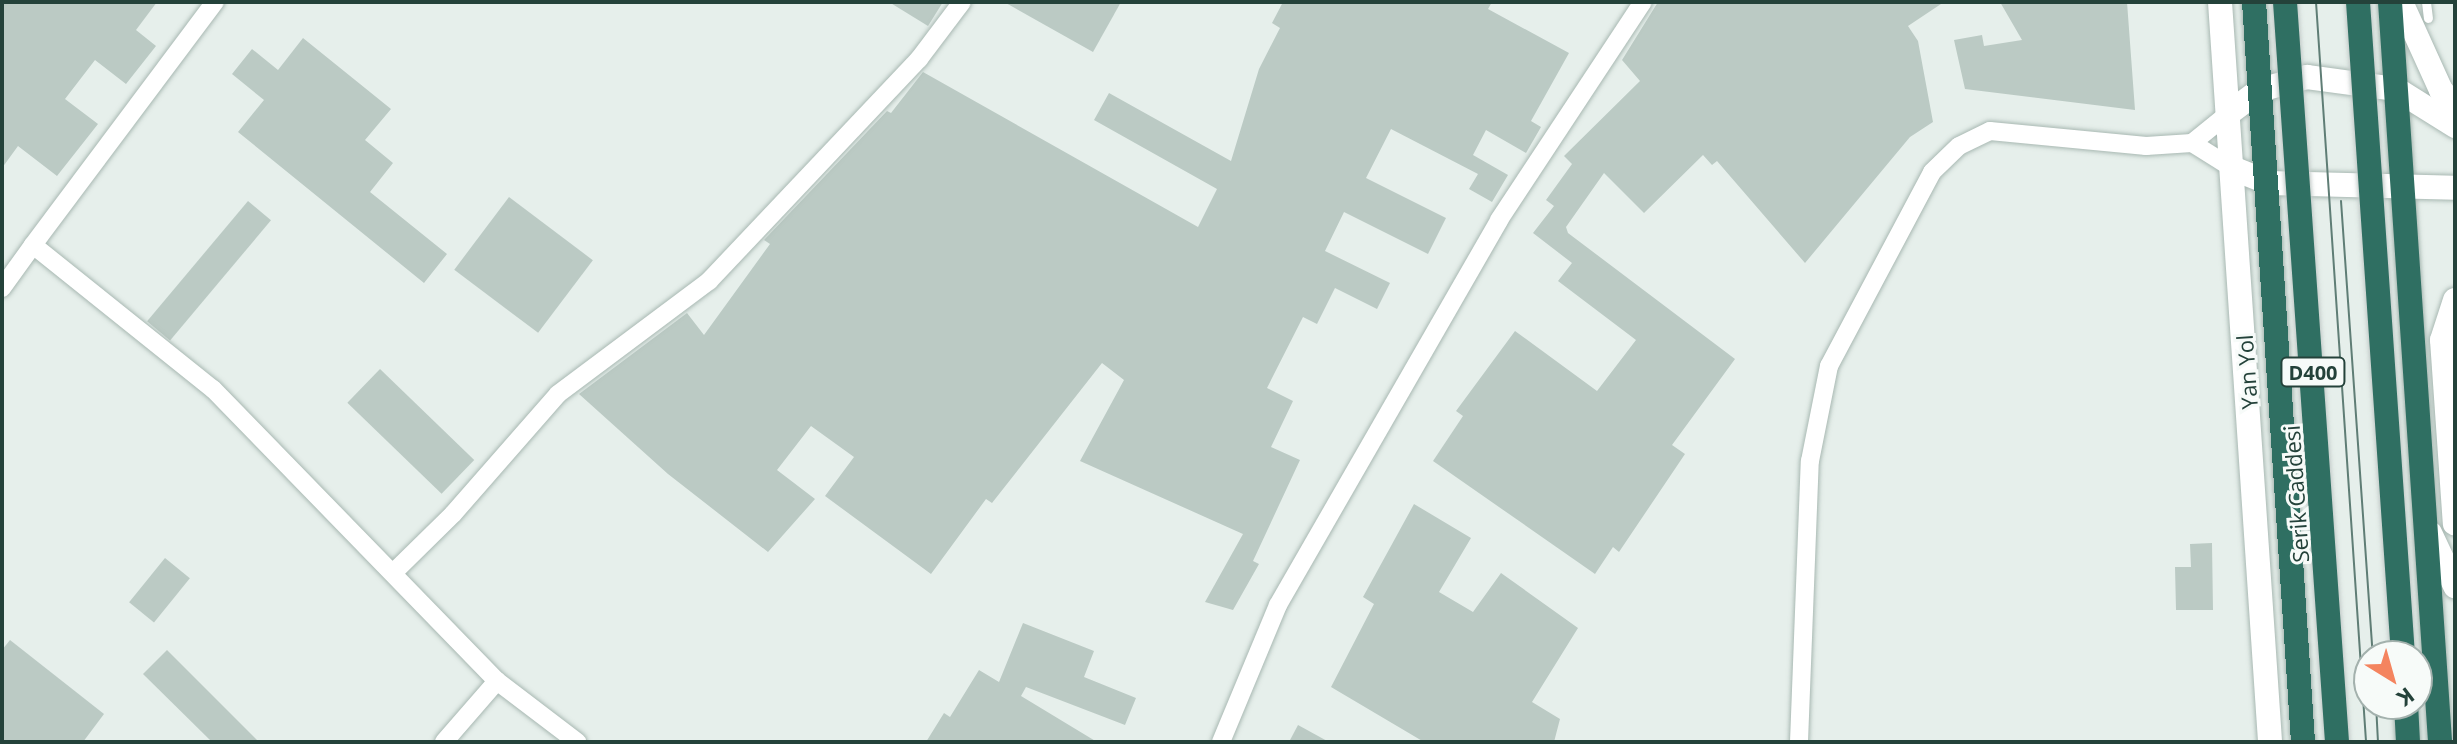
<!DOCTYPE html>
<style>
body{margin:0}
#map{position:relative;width:2457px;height:744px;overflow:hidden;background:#e6efeb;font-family:"Open Sans",sans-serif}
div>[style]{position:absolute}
.building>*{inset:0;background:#bbcac4;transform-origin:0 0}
.roads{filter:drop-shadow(0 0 2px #a8b8b2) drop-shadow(0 0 2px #a8b8b2)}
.lane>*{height:9px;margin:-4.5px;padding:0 4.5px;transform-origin:4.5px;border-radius:4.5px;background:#fff}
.street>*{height:18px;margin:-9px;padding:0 9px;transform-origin:9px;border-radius:9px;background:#fff}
.secondary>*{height:24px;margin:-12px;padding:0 12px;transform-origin:12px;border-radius:12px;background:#fff}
.highway>*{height:24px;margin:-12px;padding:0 12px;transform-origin:12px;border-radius:12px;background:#2f6f62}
.tram>*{height:2px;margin:-1px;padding:0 1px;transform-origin:1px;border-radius:1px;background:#5f7d75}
.bridges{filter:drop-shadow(0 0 2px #c2cac8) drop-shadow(0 0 2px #c2cac8)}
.highway-bridge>*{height:24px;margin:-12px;padding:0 12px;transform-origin:12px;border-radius:12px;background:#2f6f62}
span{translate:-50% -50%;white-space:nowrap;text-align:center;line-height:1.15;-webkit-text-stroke:6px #f7fbf9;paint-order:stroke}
.shield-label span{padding:2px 6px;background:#f7fbf9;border:2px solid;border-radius:6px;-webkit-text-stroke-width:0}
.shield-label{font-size:20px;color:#24423a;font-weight:700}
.street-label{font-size:22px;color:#24423a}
.frame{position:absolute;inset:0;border:4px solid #24423a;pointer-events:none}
.north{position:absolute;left:2353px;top:640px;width:80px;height:80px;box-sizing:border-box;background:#f7fbf9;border:2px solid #a3b1ad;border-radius:50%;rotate:143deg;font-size:22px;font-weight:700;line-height:32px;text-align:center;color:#24423a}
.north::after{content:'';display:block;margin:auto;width:28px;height:36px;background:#f4845f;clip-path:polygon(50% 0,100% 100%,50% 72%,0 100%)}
</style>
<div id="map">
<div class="building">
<div style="clip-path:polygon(2px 2px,157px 2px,136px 30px,156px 46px,126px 84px,95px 60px,65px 99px,98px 124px,57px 176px,18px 146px,2px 168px)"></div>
<div style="clip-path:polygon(889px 2px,943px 2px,928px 26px)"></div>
<div style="clip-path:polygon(1004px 2px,1121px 2px,1093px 52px)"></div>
<div style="clip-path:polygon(1283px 2px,1492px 2px,1488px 9px,1569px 53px,1531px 121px,1541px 127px,1526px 153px,1486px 130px,1473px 155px,1508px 175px,1492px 202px,1469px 189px,1478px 174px,1391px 129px,1366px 178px,1446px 218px,1428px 254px,1344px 212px,1325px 251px,1390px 283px,1377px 309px,1335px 288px,1317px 324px,1303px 317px,1267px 388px,1293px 401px,1271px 447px,1300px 460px,1253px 561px,1259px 564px,1233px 610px,1205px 602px,1243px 534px,1080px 461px,1124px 380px,1102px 363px,992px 503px,986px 499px,931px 574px,825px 496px,854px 457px,811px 426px,777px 470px,815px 499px,768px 552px,668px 474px,579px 394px,687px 313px,704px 335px,770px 244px,764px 240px,887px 111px,891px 113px,923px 72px,1198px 227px,1217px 189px,1094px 120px,1109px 93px,1231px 161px,1259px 69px,1280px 28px,1272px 23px)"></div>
<div style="clip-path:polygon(1658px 2px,1944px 2px,1908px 26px,1918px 41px,1933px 122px,1910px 137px,1805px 263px,1717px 161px,1712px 165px,1703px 155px,1644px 213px,1604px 173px,1566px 227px,1568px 233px,1735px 359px,1672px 445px,1685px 454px,1619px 552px,1613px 547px,1595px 574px,1433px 461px,1463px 416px,1456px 411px,1515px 331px,1597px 391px,1636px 340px,1558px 281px,1572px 263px,1533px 233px,1554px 206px,1546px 200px,1572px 164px,1564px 156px,1640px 81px,1622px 60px)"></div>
<div style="clip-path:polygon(2000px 2px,2127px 2px,2135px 110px,1965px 89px,1954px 40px,1982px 35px,1984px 46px,2022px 40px)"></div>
<div style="clip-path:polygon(303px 38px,391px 109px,365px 140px,393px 163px,370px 192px,447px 254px,424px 283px,238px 132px,264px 100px,232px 74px,252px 49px,278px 70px)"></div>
<div style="left:509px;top:197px;width:105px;height:91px;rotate:37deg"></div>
<div style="left:248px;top:201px;width:30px;height:157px;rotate:40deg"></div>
<div style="left:380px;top:369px;width:131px;height:47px;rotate:44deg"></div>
<div style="clip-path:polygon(1414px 504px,1471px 538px,1439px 592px,1473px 612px,1501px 573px,1578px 628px,1532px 702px,1560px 719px,1554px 742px,1424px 742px,1331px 687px,1374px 604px,1363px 597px)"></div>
<div style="clip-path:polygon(2212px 543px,2213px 610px,2176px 610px,2175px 567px,2191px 567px,2190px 544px)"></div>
<div style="left:165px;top:558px;width:32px;height:57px;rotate:39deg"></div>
<div style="clip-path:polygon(1023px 623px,1094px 651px,1084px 677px,1136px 698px,1125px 725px,1026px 687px,1021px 696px,1097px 742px,926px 742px,944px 713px,950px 717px,979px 670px,999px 682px)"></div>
<div style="clip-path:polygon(10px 640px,104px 714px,83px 742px,2px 742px,2px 650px)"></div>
<div style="clip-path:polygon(167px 650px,259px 742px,212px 742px,143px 674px)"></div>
<div style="clip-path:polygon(1298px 725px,1329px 742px,1289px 742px)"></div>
</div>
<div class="roads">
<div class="lane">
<div style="left:2426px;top:2px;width:16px;rotate:83deg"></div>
</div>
<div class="street">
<div style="left:2192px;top:143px;width:47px;rotate:32deg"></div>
<div style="left:33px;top:245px;width:304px;rotate:-53.2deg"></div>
<div style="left:2px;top:288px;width:53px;rotate:-54.2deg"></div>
<div style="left:33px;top:245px;width:231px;rotate:38.7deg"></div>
<div style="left:213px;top:389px;width:407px;rotate:45.8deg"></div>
<div style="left:497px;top:681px;width:101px;rotate:37.3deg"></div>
<div style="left:393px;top:573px;width:84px;rotate:-44.5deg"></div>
<div style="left:453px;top:514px;width:159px;rotate:-48.8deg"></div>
<div style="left:558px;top:394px;width:189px;rotate:-36.8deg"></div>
<div style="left:709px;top:281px;width:306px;rotate:-46.6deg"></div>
<div style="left:919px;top:59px;width:71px;rotate:-53deg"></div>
<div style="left:444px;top:742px;width:81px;rotate:-49deg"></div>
<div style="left:1221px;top:742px;width:148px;rotate:-67.4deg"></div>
<div style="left:1278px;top:605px;width:444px;rotate:-60.1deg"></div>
<div style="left:1499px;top:220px;width:261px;rotate:-56.6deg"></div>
<div style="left:1799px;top:742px;width:281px;rotate:-87.8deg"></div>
<div style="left:1810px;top:461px;width:97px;rotate:-78.7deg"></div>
<div style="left:1829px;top:366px;width:220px;rotate:-62deg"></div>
<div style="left:1932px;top:172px;width:37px;rotate:-44deg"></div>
<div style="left:1959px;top:146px;width:34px;rotate:-26deg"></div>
<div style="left:1990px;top:131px;width:157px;rotate:5.5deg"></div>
<div style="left:2146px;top:146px;width:46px;rotate:-3.7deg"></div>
<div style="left:2192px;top:143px;width:46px;rotate:-38.9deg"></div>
</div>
<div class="secondary">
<div style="left:2220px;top:2px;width:742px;rotate:86.13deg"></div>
<div style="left:2401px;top:2px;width:97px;rotate:65.6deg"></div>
<div style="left:2441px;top:90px;width:22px;rotate:51deg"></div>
<div style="left:2228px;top:114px;width:40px;rotate:-37deg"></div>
<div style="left:2260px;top:90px;width:49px;rotate:-15.5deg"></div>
<div style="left:2307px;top:77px;width:90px;rotate:7.7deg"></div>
<div style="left:2396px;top:89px;width:70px;rotate:32.1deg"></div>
<div style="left:2232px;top:168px;width:40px;rotate:22deg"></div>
<div style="left:2269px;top:183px;width:186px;rotate:1.5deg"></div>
<div style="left:2455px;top:300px;width:42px;rotate:108deg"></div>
<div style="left:2442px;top:340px;width:184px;rotate:86deg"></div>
<div style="left:2430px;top:533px;width:59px;rotate:64.7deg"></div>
</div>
<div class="highway">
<div style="left:2254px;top:2px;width:742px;rotate:86.21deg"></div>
<div style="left:2390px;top:2px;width:742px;rotate:86.13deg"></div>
<div style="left:2406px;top:704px;width:38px;rotate:87deg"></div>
</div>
</div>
<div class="tram">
<div style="left:2316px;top:2px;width:742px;rotate:86.13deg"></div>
<div style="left:2341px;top:201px;width:456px;rotate:86deg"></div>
<div style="left:2376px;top:704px;width:38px;rotate:87deg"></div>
</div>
<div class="bridges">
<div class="highway-bridge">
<div style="left:2285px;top:2px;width:742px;rotate:85.98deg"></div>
<div style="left:2358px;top:2px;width:656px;rotate:86.06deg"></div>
</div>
</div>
<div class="shield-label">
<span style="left:2313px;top:372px">D400</span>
</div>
<div class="street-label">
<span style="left:2247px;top:372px;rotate:-94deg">Yan Yol</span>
<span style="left:2296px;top:494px;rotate:-94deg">Serik Caddesi</span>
</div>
<div class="frame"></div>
<div class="north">K</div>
</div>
